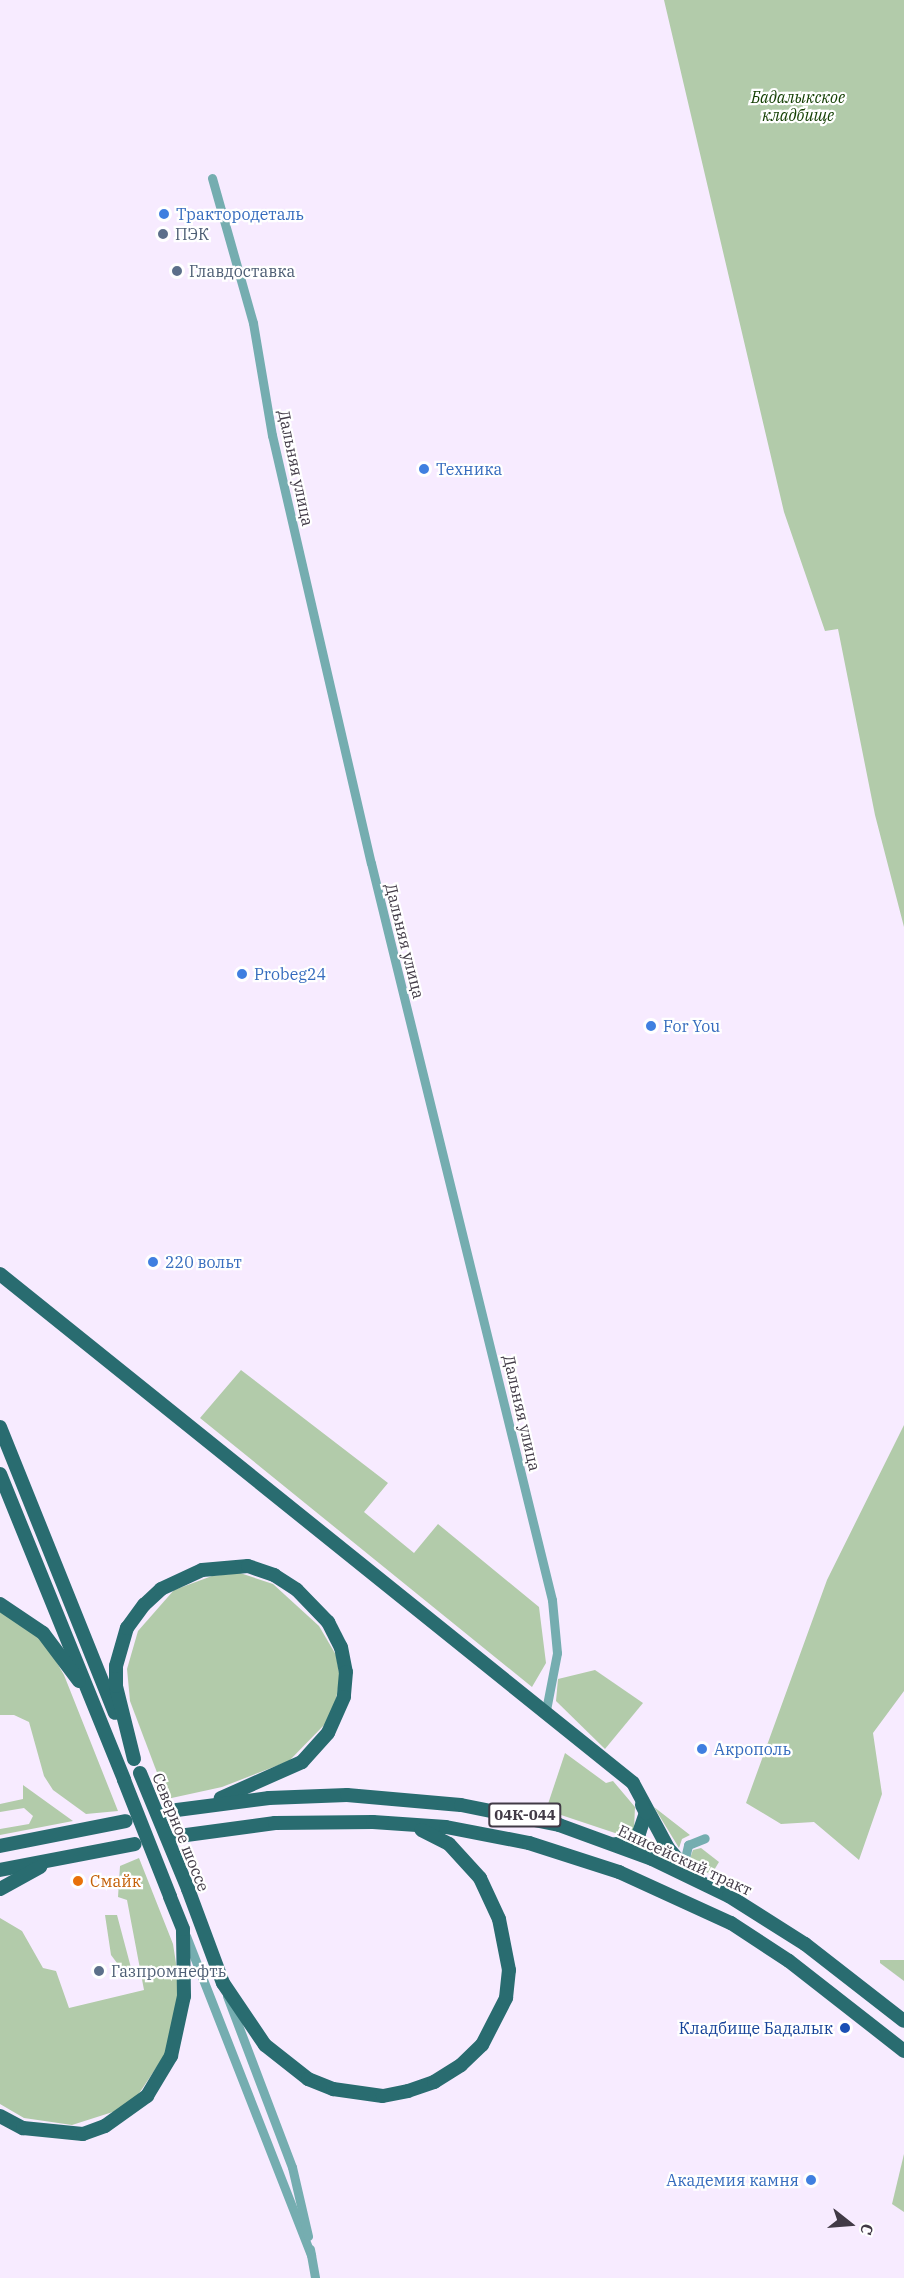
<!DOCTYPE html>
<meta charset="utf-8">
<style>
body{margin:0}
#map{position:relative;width:904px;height:2278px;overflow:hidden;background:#f7ebff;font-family:"IBM Plex Serif",serif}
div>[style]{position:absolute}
.green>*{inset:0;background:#b2cbaa}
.minor>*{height:9px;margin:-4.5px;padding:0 4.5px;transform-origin:4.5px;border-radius:4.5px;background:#75adb0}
.primary>*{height:14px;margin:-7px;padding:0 7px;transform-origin:7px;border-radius:7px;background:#296c70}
.primary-bridge>*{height:14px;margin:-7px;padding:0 7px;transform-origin:7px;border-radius:7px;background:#296c70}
.dots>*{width:16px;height:16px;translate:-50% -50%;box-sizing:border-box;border:3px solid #fff;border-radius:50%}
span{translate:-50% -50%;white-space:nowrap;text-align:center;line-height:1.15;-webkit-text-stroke:4.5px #fff;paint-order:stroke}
.shield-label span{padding:2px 4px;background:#fff;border:2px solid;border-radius:4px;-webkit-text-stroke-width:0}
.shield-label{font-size:15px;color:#413a46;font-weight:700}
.park-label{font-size:16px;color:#123e00;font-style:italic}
.shop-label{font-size:16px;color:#366cbe}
.left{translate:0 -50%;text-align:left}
.right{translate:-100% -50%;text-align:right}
.service-label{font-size:16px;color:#4e5e75}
.street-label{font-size:16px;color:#413a46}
.food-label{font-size:16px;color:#c56008}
.transit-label{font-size:16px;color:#164399}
.north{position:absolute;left:820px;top:2194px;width:60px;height:60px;-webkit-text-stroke:4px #fff;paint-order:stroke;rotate:107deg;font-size:16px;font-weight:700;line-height:24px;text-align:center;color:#413a46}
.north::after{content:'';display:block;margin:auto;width:21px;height:27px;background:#413a46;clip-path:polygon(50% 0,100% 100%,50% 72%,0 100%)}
</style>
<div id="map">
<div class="green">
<div style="clip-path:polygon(664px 0,904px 0,904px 927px,875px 815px,838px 629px,825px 631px,784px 512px)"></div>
<div style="clip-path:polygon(241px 1370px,388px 1483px,364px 1512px,414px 1553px,438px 1524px,539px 1607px,546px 1663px,532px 1687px,200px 1418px)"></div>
<div style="clip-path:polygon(904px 1425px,904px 1691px,873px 1733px,882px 1794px,859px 1860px,814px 1822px,781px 1824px,746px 1803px,827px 1580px)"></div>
<div style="clip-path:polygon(240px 1573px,273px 1584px,319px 1626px,336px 1655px,340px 1678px,335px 1704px,327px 1722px,289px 1761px,222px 1787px,167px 1799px,130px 1701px,127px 1669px,138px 1631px,174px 1590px,212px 1576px)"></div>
<div style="clip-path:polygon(0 1610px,27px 1627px,49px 1649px,64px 1675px,118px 1811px,86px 1814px,53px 1790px,44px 1776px,29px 1722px,14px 1715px,0 1715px)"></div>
<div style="clip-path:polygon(595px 1670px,643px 1703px,605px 1749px,556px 1701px,558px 1679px)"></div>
<div style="clip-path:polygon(565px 1753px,606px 1783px,613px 1781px,635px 1807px,634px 1830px,624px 1836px,546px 1810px)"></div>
<div style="clip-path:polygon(23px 1785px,73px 1821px,0 1835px,0 1829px,29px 1824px,33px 1816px,24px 1808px,0 1812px,0 1804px,23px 1799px)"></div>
<div style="clip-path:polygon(654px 1807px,690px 1835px,682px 1839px,679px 1848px)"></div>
<div style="clip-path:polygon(701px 1848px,719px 1862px,711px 1875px,689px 1861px,693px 1850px)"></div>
<div style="clip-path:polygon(139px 1858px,173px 1944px,178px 1976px,178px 2001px,166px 2053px,138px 2095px,119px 2110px,72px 2125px,24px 2118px,0 2104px,0 1918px,22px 1931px,43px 1968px,56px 1971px,69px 2008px,144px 1990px,127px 1900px,118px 1897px,120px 1866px)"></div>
<div style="clip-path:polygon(105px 1915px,117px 1915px,134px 1979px,124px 1979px,123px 1971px,111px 1955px)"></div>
<div style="clip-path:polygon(880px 1960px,904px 1960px,904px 1981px,880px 1963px)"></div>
<div style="clip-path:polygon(904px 2154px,904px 2212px,892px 2204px)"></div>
</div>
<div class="minor">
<div style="left:212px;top:178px;width:151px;rotate:74.2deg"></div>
<div style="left:253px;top:323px;width:114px;rotate:80.4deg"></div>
<div style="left:272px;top:435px;width:439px;rotate:77deg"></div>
<div style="left:371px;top:863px;width:759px;rotate:76.2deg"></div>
<div style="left:552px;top:1600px;width:53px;rotate:84.6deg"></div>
<div style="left:557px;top:1653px;width:58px;rotate:100.9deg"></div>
<div style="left:683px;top:1867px;width:23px;rotate:-77deg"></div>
<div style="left:688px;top:1845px;width:18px;rotate:-22deg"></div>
<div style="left:186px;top:1936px;width:343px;rotate:68.6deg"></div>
<div style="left:227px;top:1996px;width:183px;rotate:69.2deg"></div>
<div style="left:292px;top:2167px;width:71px;rotate:76.9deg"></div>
<div style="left:310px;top:2249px;width:29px;rotate:80deg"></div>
</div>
<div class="primary">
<div style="left:0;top:1274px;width:812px;rotate:38.8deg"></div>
<div style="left:633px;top:1783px;width:74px;rotate:61.7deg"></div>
<div style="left:668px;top:1848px;width:40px;rotate:49deg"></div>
<div style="left:0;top:1427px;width:308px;rotate:68.1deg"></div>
<div style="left:0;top:1474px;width:330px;rotate:67.9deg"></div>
<div style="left:0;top:1604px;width:52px;rotate:34deg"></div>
<div style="left:43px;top:1633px;width:60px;rotate:53.1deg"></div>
<div style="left:134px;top:1759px;width:75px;rotate:-103.9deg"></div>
<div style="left:116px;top:1686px;width:20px;rotate:-90deg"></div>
<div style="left:116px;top:1666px;width:40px;rotate:-74deg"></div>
<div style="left:127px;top:1628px;width:29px;rotate:-54deg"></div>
<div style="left:144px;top:1605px;width:23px;rotate:-43deg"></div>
<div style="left:161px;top:1589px;width:45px;rotate:-24.9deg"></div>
<div style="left:202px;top:1570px;width:46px;rotate:-5deg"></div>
<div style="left:248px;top:1566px;width:28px;rotate:19deg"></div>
<div style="left:274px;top:1575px;width:27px;rotate:33deg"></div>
<div style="left:297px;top:1590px;width:45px;rotate:45.9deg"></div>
<div style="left:328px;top:1622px;width:28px;rotate:63deg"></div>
<div style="left:341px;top:1647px;width:25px;rotate:79deg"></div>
<div style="left:346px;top:1672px;width:25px;rotate:95deg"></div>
<div style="left:344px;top:1697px;width:39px;rotate:114deg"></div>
<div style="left:328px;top:1733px;width:39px;rotate:132deg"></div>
<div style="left:302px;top:1762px;width:89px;rotate:156deg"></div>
<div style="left:169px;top:1811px;width:101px;rotate:-7.4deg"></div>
<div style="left:269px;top:1798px;width:78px;rotate:-2.2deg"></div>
<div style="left:347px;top:1795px;width:114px;rotate:5deg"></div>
<div style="left:461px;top:1805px;width:100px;rotate:11.5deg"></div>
<div style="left:559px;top:1825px;width:99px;rotate:20.1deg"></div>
<div style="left:652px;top:1859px;width:85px;rotate:25.7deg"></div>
<div style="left:729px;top:1896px;width:90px;rotate:32.3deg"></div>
<div style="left:805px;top:1944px;width:125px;rotate:37.9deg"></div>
<div style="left:179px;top:1836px;width:97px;rotate:-7.7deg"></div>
<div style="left:275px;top:1823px;width:98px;rotate:-0.6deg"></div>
<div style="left:373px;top:1822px;width:73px;rotate:3.9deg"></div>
<div style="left:446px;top:1827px;width:85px;rotate:10.9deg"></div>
<div style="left:529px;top:1843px;width:95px;rotate:17.9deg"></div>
<div style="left:619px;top:1872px;width:123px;rotate:24.5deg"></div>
<div style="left:731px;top:1923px;width:69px;rotate:33.2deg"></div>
<div style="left:789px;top:1961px;width:146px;rotate:38deg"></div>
<div style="left:616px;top:1844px;width:13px;rotate:4deg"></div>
<div style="left:629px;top:1845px;width:16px;rotate:-50deg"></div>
<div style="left:639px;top:1833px;width:21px;rotate:-71deg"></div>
<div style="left:646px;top:1813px;width:9px;rotate:-117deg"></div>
<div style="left:0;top:1846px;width:128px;rotate:-11.2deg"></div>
<div style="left:0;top:1870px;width:137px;rotate:-10.9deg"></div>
<div style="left:0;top:1889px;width:46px;rotate:-28.8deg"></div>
<div style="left:188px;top:1889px;width:100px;rotate:69.6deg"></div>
<div style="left:223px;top:1983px;width:75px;rotate:55.9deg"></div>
<div style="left:265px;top:2045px;width:55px;rotate:38.3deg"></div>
<div style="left:308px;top:2079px;width:27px;rotate:22deg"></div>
<div style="left:333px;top:2089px;width:50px;rotate:8deg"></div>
<div style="left:383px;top:2096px;width:25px;rotate:-11deg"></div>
<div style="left:408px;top:2091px;width:28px;rotate:-19deg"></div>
<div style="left:434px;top:2082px;width:32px;rotate:-32deg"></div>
<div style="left:461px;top:2065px;width:29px;rotate:-44deg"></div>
<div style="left:482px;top:2045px;width:53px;rotate:-62.9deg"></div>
<div style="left:506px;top:1998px;width:28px;rotate:-84deg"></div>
<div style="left:509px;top:1970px;width:52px;rotate:-101.1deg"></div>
<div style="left:499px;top:1919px;width:45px;rotate:-114.9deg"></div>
<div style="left:480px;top:1878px;width:46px;rotate:-132.4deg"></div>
<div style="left:449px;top:1844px;width:31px;rotate:-153deg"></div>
<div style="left:0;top:2116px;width:26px;rotate:28deg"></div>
<div style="left:23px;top:2128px;width:60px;rotate:5.7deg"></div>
<div style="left:83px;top:2134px;width:23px;rotate:-20deg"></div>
<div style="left:105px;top:2126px;width:52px;rotate:-35.5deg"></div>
<div style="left:147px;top:2096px;width:47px;rotate:-59deg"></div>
<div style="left:171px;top:2056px;width:61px;rotate:-77.8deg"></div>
<div style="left:184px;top:1996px;width:67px;rotate:-90.9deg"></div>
<div style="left:183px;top:1929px;width:35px;rotate:-112deg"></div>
</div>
<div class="primary-bridge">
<div style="left:140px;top:1773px;width:126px;rotate:67.5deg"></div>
<div style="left:124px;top:1780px;width:125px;rotate:68.4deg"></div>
</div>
<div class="dots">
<div style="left:164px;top:214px;background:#3f7fe0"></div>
<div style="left:163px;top:234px;background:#5c6f8a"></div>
<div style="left:177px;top:271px;background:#5c6f8a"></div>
<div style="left:424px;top:469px;background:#3f7fe0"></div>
<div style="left:242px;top:974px;background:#3f7fe0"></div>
<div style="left:651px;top:1026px;background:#3f7fe0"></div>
<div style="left:153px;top:1262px;background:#3f7fe0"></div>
<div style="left:702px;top:1749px;background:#3f7fe0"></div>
<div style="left:78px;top:1881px;background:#e8710a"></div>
<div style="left:99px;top:1971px;background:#5c6f8a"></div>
<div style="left:845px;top:2028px;background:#1a4fb4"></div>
<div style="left:811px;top:2180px;background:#3f7fe0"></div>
</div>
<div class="shield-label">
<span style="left:525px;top:1815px">04К-044</span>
</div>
<div class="park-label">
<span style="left:798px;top:106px">Бадалыкское<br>кладбище</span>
</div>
<div class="shop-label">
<span class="left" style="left:176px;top:214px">Трактородеталь</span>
<span class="left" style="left:436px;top:469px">Техника</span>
<span class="left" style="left:254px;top:974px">Probeg24</span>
<span class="left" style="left:663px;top:1026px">For You</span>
<span class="left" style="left:165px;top:1262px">220 вольт</span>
<span class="left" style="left:714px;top:1749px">Акрополь</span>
<span class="right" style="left:799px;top:2180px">Академия камня</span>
</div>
<div class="service-label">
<span class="left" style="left:175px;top:234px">ПЭК</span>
<span class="left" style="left:189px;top:271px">Главдоставка</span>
<span class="left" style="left:111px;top:1971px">Газпромнефть</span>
</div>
<div class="street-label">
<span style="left:296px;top:468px;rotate:78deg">Дальняя улица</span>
<span style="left:405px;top:941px;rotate:76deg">Дальняя улица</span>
<span style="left:522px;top:1413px;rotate:77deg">Дальняя улица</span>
<span style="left:181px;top:1832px;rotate:68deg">Северное шоссе</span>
<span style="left:685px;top:1860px;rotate:25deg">Енисейский тракт</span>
</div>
<div class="food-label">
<span class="left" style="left:90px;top:1881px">Смайк</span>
</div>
<div class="transit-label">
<span class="right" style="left:833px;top:2028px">Кладбище Бадалык</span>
</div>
<div class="north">С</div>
</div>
